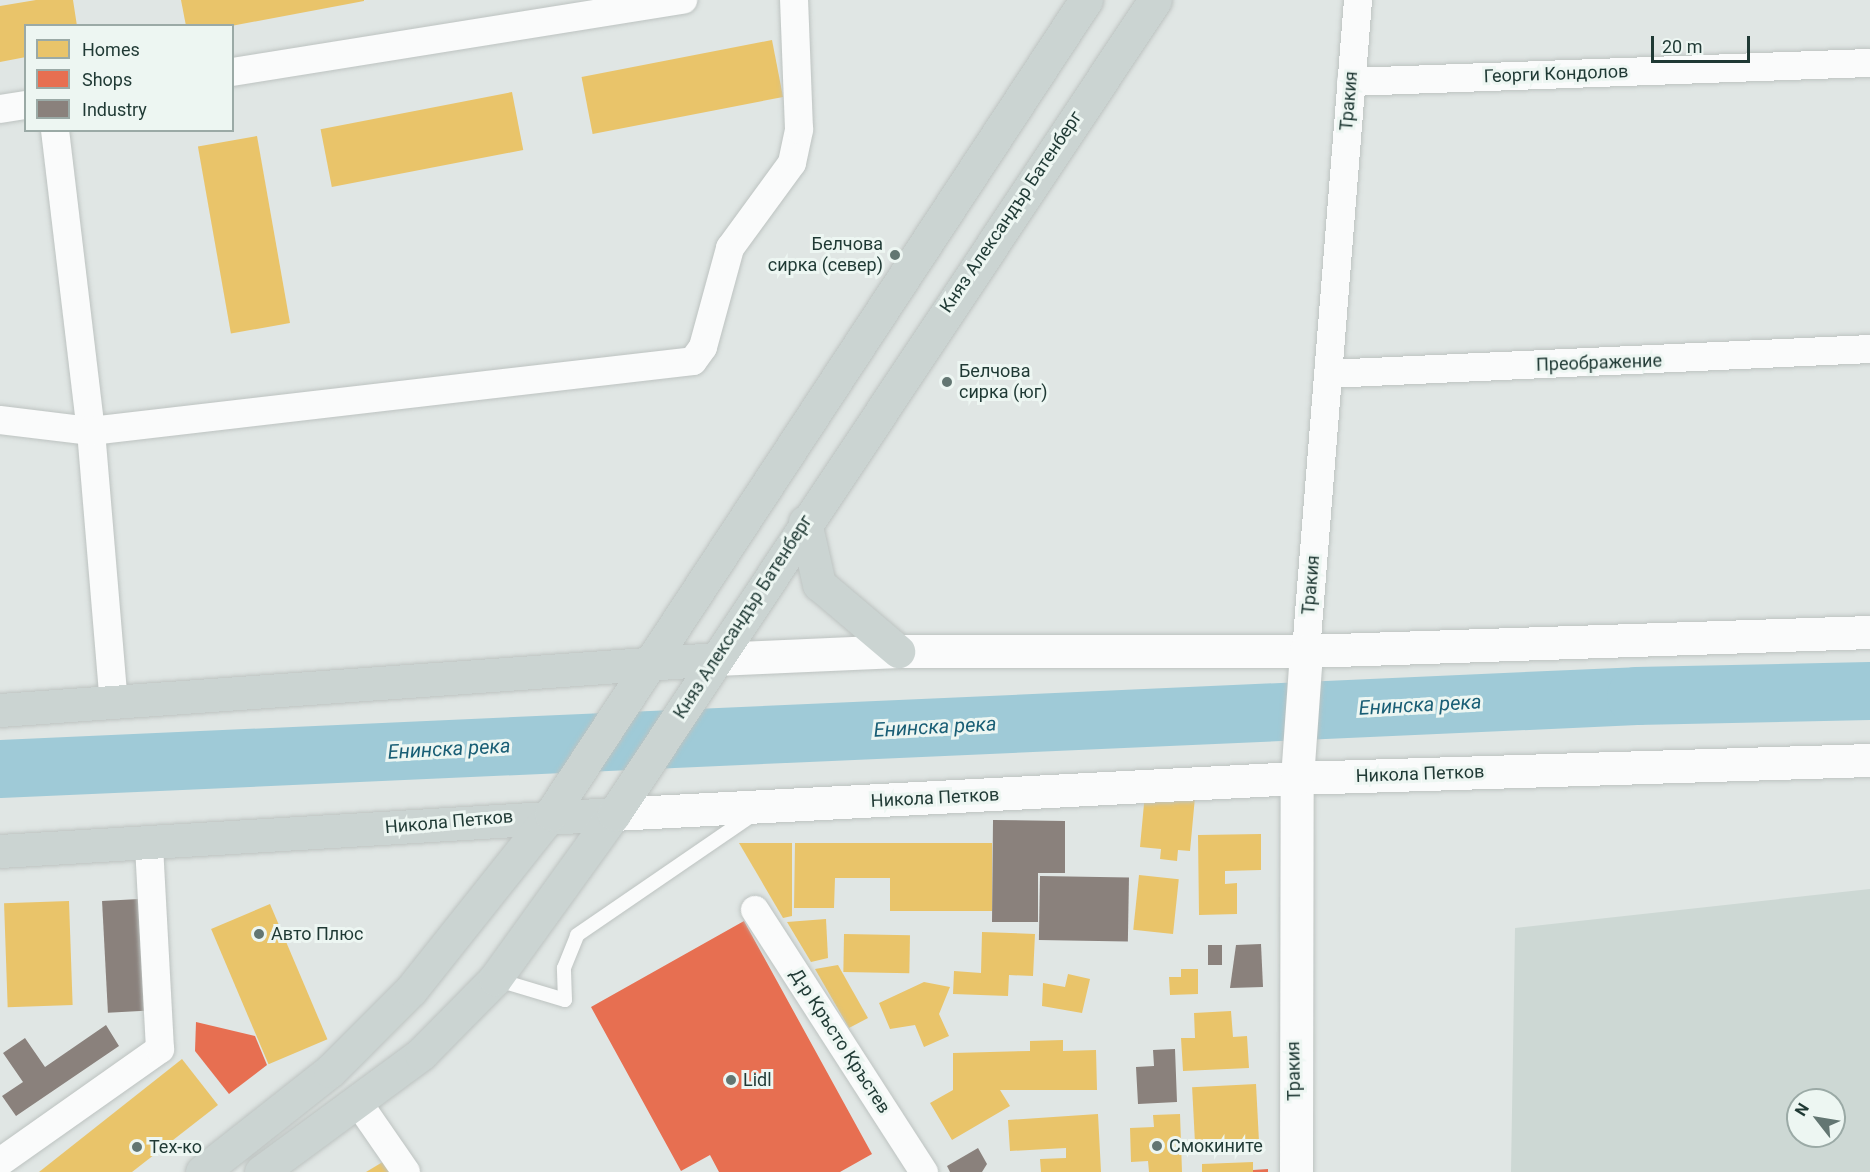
<!DOCTYPE html>
<meta charset="utf-8">
<style>
body{margin:0}
#map{position:relative;width:1870px;height:1172px;overflow:hidden;background:#e0e6e4;font-family:Roboto,sans-serif}
div>[style]{position:absolute}
.built>*{inset:0;background:#cdd8d4}
.homes>*{inset:0;background:#e9c46a;transform-origin:0 0}
.shops>*{inset:0;background:#e76f51}
.industry>*{inset:0;background:#8a817c;transform-origin:0 0}
.river>*{height:58px;margin:-29px;padding:0 29px;transform-origin:29px;border-radius:29px;background:#9fcad7}
.roads{filter:drop-shadow(0 0 2px #bdc3c1) drop-shadow(0 0 2px #bdc3c1)}
.lane>*{height:14px;margin:-7px;padding:0 7px;transform-origin:7px;border-radius:7px;background:#fafbfb}
.street>*{height:28px;margin:-14px;padding:0 14px;transform-origin:14px;border-radius:14px;background:#fafbfb}
.secondary>*{height:33px;margin:-16.5px;padding:0 16.5px;transform-origin:16.5px;border-radius:16.5px;background:#fafbfb}
.primary>*{height:33px;margin:-16.5px;padding:0 16.5px;transform-origin:16.5px;border-radius:16.5px;background:#cbd4d2}
.dots>*{width:16px;height:16px;translate:-50% -50%;box-sizing:border-box;border:3px solid #edf6f2;border-radius:50%}
span{translate:-50% -50%;white-space:nowrap;text-align:center;line-height:1.15;-webkit-text-stroke:6px #edf6f2;paint-order:stroke}
.street-label{font-size:18px;color:#1f3934}
.poi-label{font-size:18px;color:#1f3934}
.right{translate:-100% -50%;text-align:right}
.left{translate:0 -50%;text-align:left}
.water-label{font-size:20px;color:#195e75;font-style:italic}
.legend{position:absolute;left:24px;top:24px;width:210px;height:108px;box-sizing:border-box;background:#edf6f2;border:2px solid #9baaa6;margin:0;padding:8px 10px;list-style:none;font-size:18px;color:#1f3934}
.legend li{display:flex;align-items:center;gap:12px;height:30px}
.legend b{width:30px;border:2px solid #9baaa6}
.north{position:absolute;left:1786px;top:1088px;width:60px;height:60px;box-sizing:border-box;background:#edf6f2;border:2px solid #9baaa6;border-radius:50%;rotate:301deg;font-size:16px;font-weight:700;line-height:24px;text-align:center;color:#1f3934}
.north::after{content:'';display:block;margin:auto;width:21px;height:27px;background:#637672;clip-path:polygon(50% 0,100% 100%,50% 72%,0 100%)}
.scale{position:absolute;left:1651px;top:36px;width:99px;height:27px;box-sizing:border-box;border:3px solid #1f3934;border-top:0;padding-left:8px;font-size:18px;line-height:21px;white-space:nowrap;color:#1f3934;-webkit-text-stroke:4px #edf6f2;paint-order:stroke}
</style>
<div id="map">
<div class="built">
<div style="clip-path:polygon(evenodd,1870px 889px,1870px 1172px,1511px 1172px,1515px 928px,1870px 889px,1798px 1100px,1834px 1100px,1834px 1136px,1798px 1136px,1798px 1100px)"></div>
</div>
<div class="homes">
<div style="clip-path:polygon(36px 0,73px 0,77px 26px,26px 26px,26px 57px,0 62px,0 6px)"></div>
<div style="clip-path:polygon(181px 0,364px 0,364px 1px,231px 26px,186px 26px)"></div>
<div style="left:772px;top:40px;width:58px;height:194px;rotate:79deg"></div>
<div style="left:512px;top:92px;width:59px;height:195px;rotate:79deg"></div>
<div style="left:257px;top:136px;width:190px;height:60px;rotate:80deg"></div>
<div style="clip-path:polygon(1145px 793px,1195px 797px,1190px 851px,1178px 850px,1177px 861px,1160px 859px,1161px 849px,1140px 847px)"></div>
<div style="clip-path:polygon(1261px 834px,1261px 870px,1225px 871px,1225px 884px,1237px 883px,1237px 914px,1199px 915px,1198px 835px)"></div>
<div style="clip-path:polygon(739px 843px,792px 843px,792px 916px,783px 918px)"></div>
<div style="clip-path:polygon(795px 843px,992px 843px,992px 911px,890px 911px,890px 878px,835px 878px,834px 908px,794px 908px)"></div>
<div style="left:1139px;top:875px;width:40px;height:55px;rotate:6deg"></div>
<div style="left:69px;top:901px;width:104px;height:65px;rotate:88deg"></div>
<div style="left:270px;top:904px;width:147px;height:64px;rotate:67deg"></div>
<div style="clip-path:polygon(826px 919px,828px 958px,811px 962px,787px 922px)"></div>
<div style="clip-path:polygon(982px 932px,1035px 934px,1033px 976px,1009px 975px,1008px 996px,953px 994px,954px 971px,981px 973px)"></div>
<div style="left:844px;top:934px;width:66px;height:38px;rotate:1deg"></div>
<div style="clip-path:polygon(838px 965px,868px 1018px,849px 1028px,815px 969px)"></div>
<div style="clip-path:polygon(1181px 969px,1198px 969px,1198px 994px,1170px 995px,1169px 977px,1181px 977px)"></div>
<div style="clip-path:polygon(1068px 974px,1090px 979px,1082px 1013px,1042px 1006px,1043px 983px,1065px 987px)"></div>
<div style="clip-path:polygon(924px 982px,950px 987px,939px 1014px,949px 1036px,924px 1047px,915px 1025px,890px 1029px,879px 1003px)"></div>
<div style="clip-path:polygon(1231px 1011px,1233px 1037px,1247px 1036px,1249px 1068px,1183px 1071px,1181px 1038px,1195px 1038px,1194px 1013px)"></div>
<div style="clip-path:polygon(1063px 1040px,1063px 1051px,1096px 1050px,1097px 1090px,1000px 1090px,1010px 1106px,952px 1140px,930px 1103px,953px 1090px,953px 1053px,1030px 1051px,1030px 1041px)"></div>
<div style="clip-path:polygon(182px 1059px,218px 1105px,132px 1172px,39px 1172px)"></div>
<div style="left:1256px;top:1084px;width:60px;height:64px;rotate:87deg"></div>
<div style="clip-path:polygon(1098px 1114px,1101px 1172px,1041px 1172px,1040px 1159px,1066px 1158px,1066px 1148px,1010px 1151px,1008px 1120px)"></div>
<div style="clip-path:polygon(1180px 1114px,1182px 1172px,1149px 1172px,1148px 1161px,1131px 1162px,1130px 1128px,1154px 1127px,1153px 1115px)"></div>
<div style="clip-path:polygon(386px 1160px,393px 1172px,366px 1172px)"></div>
<div style="clip-path:polygon(1253px 1162px,1253px 1172px,1202px 1172px,1202px 1164px)"></div>
</div>
<div class="shops">
<div style="clip-path:polygon(744px 921px,872px 1154px,840px 1172px,719px 1172px,710px 1155px,681px 1171px,591px 1007px)"></div>
<div style="clip-path:polygon(196px 1022px,255px 1036px,267px 1065px,229px 1094px,195px 1051px)"></div>
<div style="clip-path:polygon(1268px 1169px,1268px 1172px,1253px 1172px,1253px 1170px)"></div>
</div>
<div class="industry">
<div style="clip-path:polygon(993px 820px,1065px 821px,1065px 873px,1038px 873px,1038px 922px,992px 922px)"></div>
<div style="left:1040px;top:876px;width:89px;height:64px;rotate:1deg"></div>
<div style="left:139px;top:899px;width:112px;height:37px;rotate:87deg"></div>
<div style="clip-path:polygon(1261px 944px,1263px 987px,1230px 988px,1236px 945px)"></div>
<div style="left:1208px;top:945px;width:14px;height:20px"></div>
<div style="clip-path:polygon(106px 1025px,119px 1046px,16px 1116px,2px 1096px,23px 1082px,3px 1053px,25px 1038px,45px 1067px)"></div>
<div style="clip-path:polygon(1175px 1049px,1177px 1102px,1138px 1104px,1136px 1067px,1154px 1066px,1153px 1050px)"></div>
<div style="clip-path:polygon(978px 1148px,987px 1164px,982px 1172px,950px 1172px,947px 1166px)"></div>
</div>
<div class="river">
<div style="left:0;top:769px;width:1638px;rotate:-2.55deg"></div>
<div style="left:1636px;top:696px;width:234px;rotate:-1.2deg"></div>
</div>
<div class="roads">
<div class="lane">
<div style="left:495px;top:979px;width:73px;rotate:16.7deg"></div>
<div style="left:565px;top:1000px;width:32px;rotate:-92deg"></div>
<div style="left:564px;top:968px;width:35px;rotate:-68deg"></div>
<div style="left:577px;top:935px;width:214px;rotate:-34.4deg"></div>
</div>
<div class="street">
<div style="left:232px;top:72px;width:457px;rotate:-9.1deg"></div>
<div style="left:1351px;top:82px;width:519px;rotate:-2.1deg"></div>
<div style="left:0;top:109px;width:26px;rotate:-9deg"></div>
<div style="left:55px;top:130px;width:303px;rotate:83.2deg"></div>
<div style="left:91px;top:431px;width:274px;rotate:85.2deg"></div>
<div style="left:1328px;top:374px;width:543px;rotate:-2.64deg"></div>
<div style="left:0;top:420px;width:92px;rotate:6.9deg"></div>
<div style="left:91px;top:431px;width:606px;rotate:-6.63deg"></div>
<div style="left:693px;top:361px;width:17px;rotate:-54deg"></div>
<div style="left:703px;top:347px;width:103px;rotate:-74.7deg"></div>
<div style="left:730px;top:248px;width:105px;rotate:-53.9deg"></div>
<div style="left:792px;top:163px;width:35px;rotate:-78deg"></div>
<div style="left:799px;top:129px;width:129px;rotate:-92.2deg"></div>
<div style="left:1306px;top:651px;width:653px;rotate:-85.43deg"></div>
<div style="left:755px;top:910px;width:312px;rotate:57.2deg"></div>
<div style="left:357px;top:1101px;width:86px;rotate:55.4deg"></div>
<div style="left:0;top:1162px;width:196px;rotate:-35.2deg"></div>
<div style="left:160px;top:1049px;width:203px;rotate:-93.1deg"></div>
</div>
<div class="secondary">
<div style="left:716px;top:659px;width:182px;rotate:-2.5deg"></div>
<div style="left:898px;top:651px;width:408px"></div>
<div style="left:1306px;top:651px;width:564px;rotate:-1.93deg"></div>
<div style="left:614px;top:814px;width:684px;rotate:-3.02deg"></div>
<div style="left:1297px;top:778px;width:573px;rotate:-1.8deg"></div>
<div style="left:1296px;top:1172px;width:394px;rotate:-89.9deg"></div>
<div style="left:1297px;top:778px;width:127px;rotate:-85.9deg"></div>
</div>
<div class="primary">
<div style="left:805px;top:522px;width:64px;rotate:77.3deg"></div>
<div style="left:819px;top:584px;width:104px;rotate:40.3deg"></div>
<div style="left:0;top:710px;width:718px;rotate:-4.07deg"></div>
<div style="left:0;top:851px;width:615px;rotate:-3.45deg"></div>
<div style="left:202px;top:1172px;width:163px;rotate:-38.3deg"></div>
<div style="left:330px;top:1071px;width:115px;rotate:-45deg"></div>
<div style="left:411px;top:990px;width:225px;rotate:-51.5deg"></div>
<div style="left:551px;top:814px;width:974px;rotate:-56.69deg"></div>
<div style="left:261px;top:1172px;width:199px;rotate:-36.4deg"></div>
<div style="left:421px;top:1054px;width:105px;rotate:-45.4deg"></div>
<div style="left:495px;top:979px;width:203px;rotate:-54.2deg"></div>
<div style="left:614px;top:814px;width:977px;rotate:-56.39deg"></div>
</div>
</div>
<div class="dots">
<div style="left:895px;top:255px;background:#637672"></div>
<div style="left:947px;top:382px;background:#637672"></div>
<div style="left:259px;top:934px;background:#637672"></div>
<div style="left:731px;top:1080px;background:#637672"></div>
<div style="left:1157px;top:1146px;background:#637672"></div>
<div style="left:137px;top:1147px;background:#637672"></div>
</div>
<div class="street-label">
<span style="left:1556px;top:74px;rotate:-2deg">Георги Кондолов</span>
<span style="left:1349px;top:101px;rotate:-85deg">Тракия</span>
<span style="left:1011px;top:212px;rotate:-56deg">Княз Александър Батенберг</span>
<span style="left:1599px;top:363px;rotate:-2deg">Преображение</span>
<span style="left:1311px;top:585px;rotate:-85deg">Тракия</span>
<span style="left:743px;top:617px;rotate:-57deg">Княз Александър Батенберг</span>
<span style="left:1420px;top:774px;rotate:-2deg">Никола Петков</span>
<span style="left:935px;top:798px;rotate:-3deg">Никола Петков</span>
<span style="left:449px;top:822px;rotate:-5deg">Никола Петков</span>
<span style="left:840px;top:1041px;rotate:57deg">Д-р Кръсто Кръстев</span>
<span style="left:1294px;top:1071px;rotate:-91deg">Тракия</span>
</div>
<div class="poi-label">
<span class="right" style="left:883px;top:255px">Белчова<br>сирка (север)</span>
<span class="left" style="left:959px;top:382px">Белчова<br>сирка (юг)</span>
<span class="left" style="left:271px;top:934px">Авто Плюс</span>
<span class="left" style="left:743px;top:1080px">Lidl</span>
<span class="left" style="left:1169px;top:1146px">Смокините</span>
<span class="left" style="left:149px;top:1147px">Тех-ко</span>
</div>
<div class="water-label">
<span style="left:1420px;top:705px;rotate:-3deg">Енинска река</span>
<span style="left:935px;top:727px;rotate:-3deg">Енинска река</span>
<span style="left:449px;top:749px;rotate:-3deg">Енинска река</span>
</div>
<ul class="legend">
<li><b style="height:16px;background:#e9c46a"></b>Homes</li>
<li><b style="height:16px;background:#e76f51"></b>Shops</li>
<li><b style="height:16px;background:#8a817c"></b>Industry</li>
</ul>
<div class="north">N</div>
<div class="scale">20 m</div>
</div>
